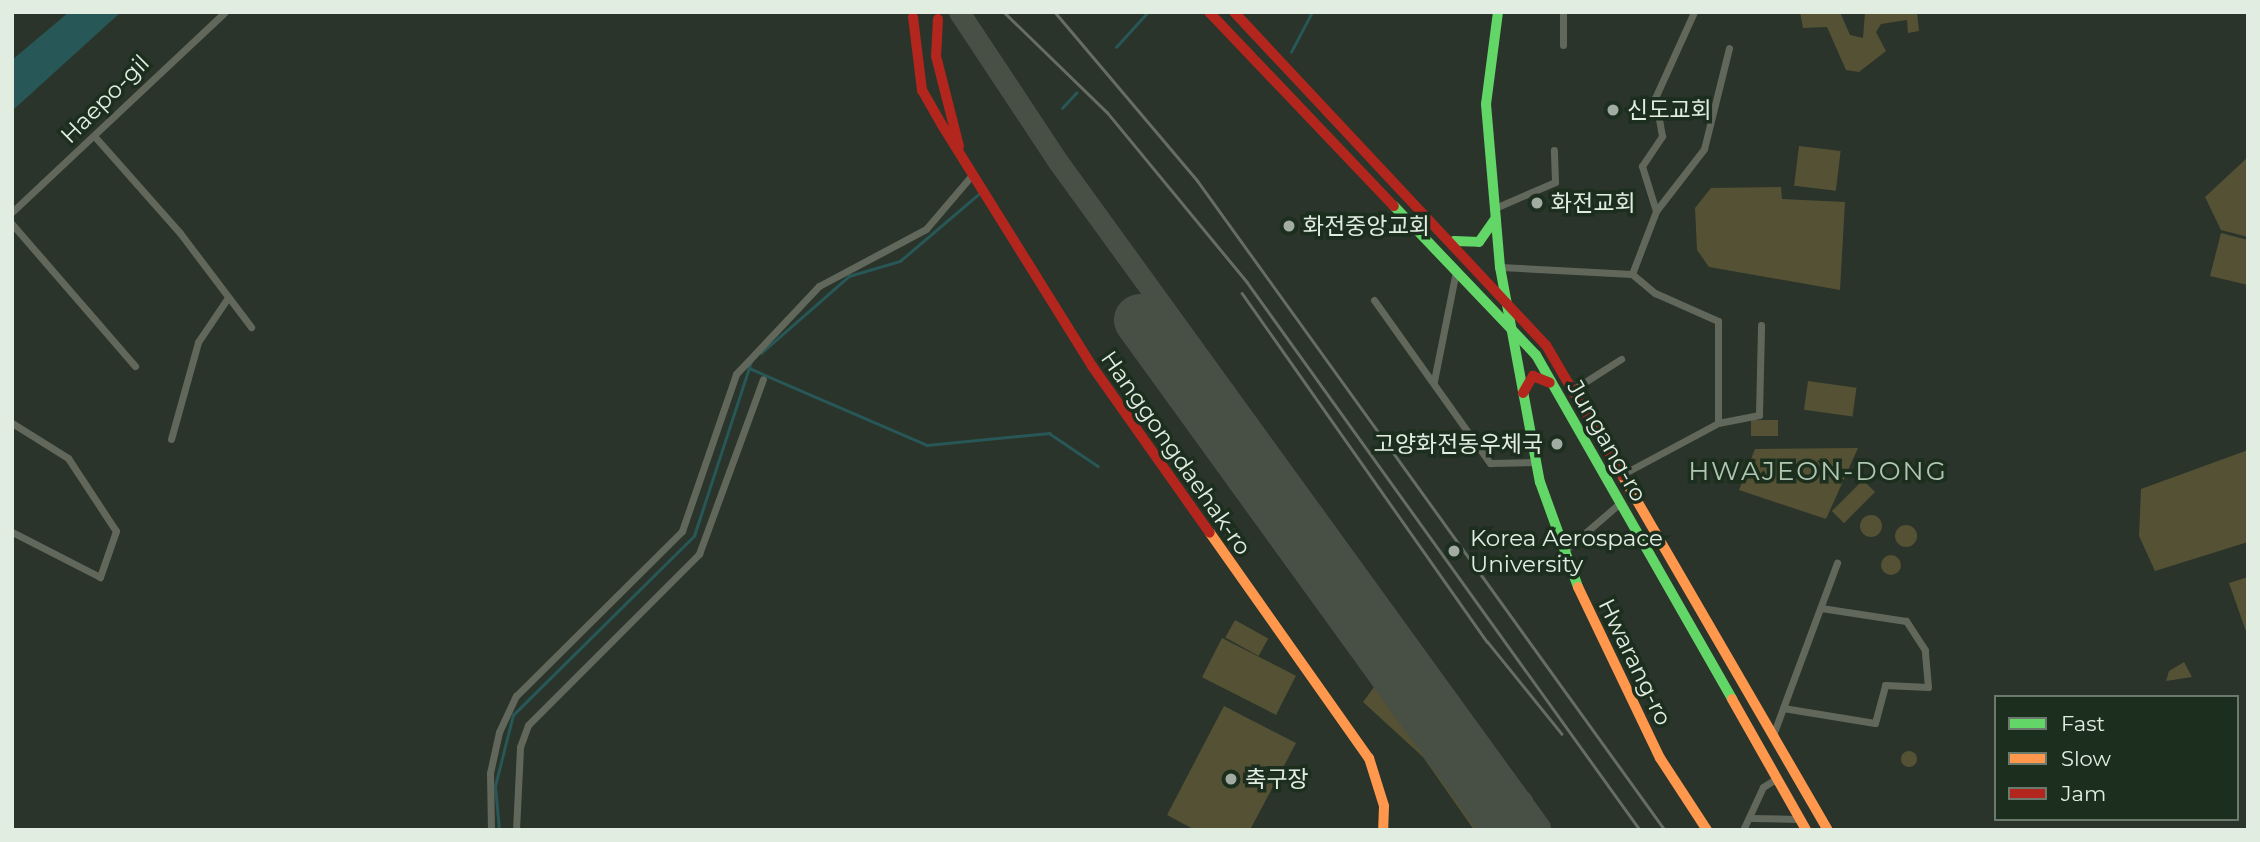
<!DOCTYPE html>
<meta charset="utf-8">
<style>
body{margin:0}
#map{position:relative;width:2260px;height:842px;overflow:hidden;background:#2a342a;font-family:Montserrat,"Noto Sans KR",sans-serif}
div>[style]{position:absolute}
.green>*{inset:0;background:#555134;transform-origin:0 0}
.round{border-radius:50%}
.water>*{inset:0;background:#275756}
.stream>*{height:2.5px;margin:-1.25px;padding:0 1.25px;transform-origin:1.25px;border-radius:1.25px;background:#275756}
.taxiway>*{height:21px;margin:-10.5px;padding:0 10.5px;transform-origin:10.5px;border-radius:10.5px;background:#485046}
.runway>*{height:52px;margin:-26px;padding:0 26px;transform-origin:26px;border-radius:26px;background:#485046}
.street>*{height:7px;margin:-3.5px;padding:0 3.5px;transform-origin:3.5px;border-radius:3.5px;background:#62675b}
.fast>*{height:10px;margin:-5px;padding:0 5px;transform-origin:5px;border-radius:5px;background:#63d668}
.slow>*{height:10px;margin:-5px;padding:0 5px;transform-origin:5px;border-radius:5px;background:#ff974d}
.jam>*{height:10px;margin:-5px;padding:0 5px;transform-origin:5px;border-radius:5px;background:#b3261e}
.rail>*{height:2.5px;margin:-1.25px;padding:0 1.25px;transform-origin:1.25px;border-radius:1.25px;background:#666d63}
.dots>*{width:19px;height:19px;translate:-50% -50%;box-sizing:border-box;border:4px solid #1c2e1d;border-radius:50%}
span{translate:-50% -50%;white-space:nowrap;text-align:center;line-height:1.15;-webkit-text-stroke:7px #1c2e1d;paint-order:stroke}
.street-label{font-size:23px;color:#e2ede2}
.poi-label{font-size:23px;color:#e2ede2}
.left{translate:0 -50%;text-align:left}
.right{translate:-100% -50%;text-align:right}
.quarter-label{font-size:26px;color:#b0c6b1;letter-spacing:2px}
.frame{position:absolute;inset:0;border:14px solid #e2ede2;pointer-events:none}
.legend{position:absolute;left:1994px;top:695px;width:245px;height:126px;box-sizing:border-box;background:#1c2e1d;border:2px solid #6b7a6c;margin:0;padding:9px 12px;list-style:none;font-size:21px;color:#e2ede2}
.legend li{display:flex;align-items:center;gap:14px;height:35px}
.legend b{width:35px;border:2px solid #6b7a6c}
</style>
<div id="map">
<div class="green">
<div style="clip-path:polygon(1800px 12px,1840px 12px,1850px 35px,1863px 38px,1865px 12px,1917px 12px,1919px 31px,1908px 33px,1907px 20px,1881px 24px,1876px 32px,1886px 51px,1859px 72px,1846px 70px,1827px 27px,1803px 28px)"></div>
<div style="left:1799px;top:146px;width:42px;height:40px;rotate:7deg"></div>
<div style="clip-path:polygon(2248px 157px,2248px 237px,2221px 230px,2205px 197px)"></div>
<div style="clip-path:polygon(1781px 187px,1782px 199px,1845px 202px,1840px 290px,1709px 267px,1697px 250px,1695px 208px,1711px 188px)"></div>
<div style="clip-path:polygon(2221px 233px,2248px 240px,2248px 285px,2210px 276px)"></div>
<div style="left:1808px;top:381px;width:49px;height:29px;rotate:8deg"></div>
<div style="left:1751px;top:420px;width:27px;height:16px"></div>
<div style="clip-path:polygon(1858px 448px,1826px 519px,1739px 490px,1755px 449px)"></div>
<div style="clip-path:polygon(2248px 450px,2248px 542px,2155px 571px,2139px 536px,2141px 489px)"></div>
<div style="left:1863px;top:480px;width:17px;height:44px;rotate:45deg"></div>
<div class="round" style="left:1860px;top:515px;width:22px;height:22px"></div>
<div class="round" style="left:1895px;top:525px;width:22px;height:22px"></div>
<div class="round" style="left:1881px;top:555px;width:20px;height:20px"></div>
<div style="clip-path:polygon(2248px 577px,2248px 637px,2229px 583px)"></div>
<div style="left:1235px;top:620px;width:38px;height:20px;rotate:29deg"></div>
<div style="left:1222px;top:638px;width:83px;height:44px;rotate:27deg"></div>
<div style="clip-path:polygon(2184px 662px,2192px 677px,2166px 681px,2169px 671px)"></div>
<div style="clip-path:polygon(1383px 675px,1494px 830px,1474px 830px,1423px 757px,1363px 702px)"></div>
<div style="clip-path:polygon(1224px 706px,1296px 743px,1250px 830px,1195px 830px,1167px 815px)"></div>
<div class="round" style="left:1901px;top:751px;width:16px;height:16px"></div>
</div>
<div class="water">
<div style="clip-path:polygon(69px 12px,121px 12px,12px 111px,12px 60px)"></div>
</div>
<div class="stream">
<div style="left:1116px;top:47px;width:47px;rotate:-47.6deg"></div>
<div style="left:1291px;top:52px;width:45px;rotate:-62.3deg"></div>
<div style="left:1062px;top:108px;width:21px;rotate:-47deg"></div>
<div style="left:761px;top:353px;width:117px;rotate:-41.2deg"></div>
<div style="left:849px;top:276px;width:53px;rotate:-16.4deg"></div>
<div style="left:900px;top:261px;width:106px;rotate:-40.4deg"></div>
<div style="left:749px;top:368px;width:194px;rotate:23.4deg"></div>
<div style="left:927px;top:445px;width:123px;rotate:-5.6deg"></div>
<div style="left:1049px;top:433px;width:59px;rotate:34deg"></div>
<div style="left:499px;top:830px;width:44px;rotate:-95.2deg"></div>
<div style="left:495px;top:786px;width:73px;rotate:-75.8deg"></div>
<div style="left:513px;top:715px;width:255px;rotate:-44.7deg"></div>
<div style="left:694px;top:536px;width:183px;rotate:-71.9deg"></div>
</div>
<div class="taxiway">
<div style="left:959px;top:12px;width:181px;rotate:56.5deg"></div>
<div style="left:1059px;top:163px;width:820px;rotate:54.08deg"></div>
<div style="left:1378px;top:645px;width:24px;rotate:-38deg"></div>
<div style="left:1512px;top:830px;width:31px;rotate:-71deg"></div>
</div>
<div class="runway">
<div style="left:1140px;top:320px;width:629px;rotate:54.11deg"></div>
</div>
<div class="street">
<div style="left:1563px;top:12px;width:33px;rotate:90deg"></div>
<div style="left:96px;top:138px;width:127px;rotate:48.5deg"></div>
<div style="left:180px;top:233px;width:118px;rotate:52.9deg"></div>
<div style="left:1495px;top:208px;width:65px;rotate:-23.4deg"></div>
<div style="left:1555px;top:182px;width:32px;rotate:-92deg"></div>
<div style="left:1656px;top:211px;width:47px;rotate:-107.3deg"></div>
<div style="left:1642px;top:166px;width:36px;rotate:-56deg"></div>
<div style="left:1662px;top:136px;width:39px;rotate:-100deg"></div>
<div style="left:1655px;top:98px;width:94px;rotate:-65.6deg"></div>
<div style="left:12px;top:212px;width:292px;rotate:-43.2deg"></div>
<div style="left:12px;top:224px;width:188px;rotate:49.1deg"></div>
<div style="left:1500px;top:267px;width:132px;rotate:3deg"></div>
<div style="left:1632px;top:274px;width:67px;rotate:-69.1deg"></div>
<div style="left:1656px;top:211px;width:78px;rotate:-52.3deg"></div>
<div style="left:1704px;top:149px;width:104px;rotate:-76.1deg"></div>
<div style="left:1632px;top:274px;width:30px;rotate:40deg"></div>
<div style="left:1655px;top:293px;width:69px;rotate:24deg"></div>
<div style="left:1718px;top:321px;width:102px;rotate:90deg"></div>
<div style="left:1374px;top:300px;width:200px;rotate:54.6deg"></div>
<div style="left:1490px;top:463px;width:47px;rotate:-1.2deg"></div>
<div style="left:1434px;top:381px;width:112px;rotate:-78.7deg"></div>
<div style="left:1574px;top:389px;width:56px;rotate:-32.6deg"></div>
<div style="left:12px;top:423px;width:66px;rotate:32deg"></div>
<div style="left:68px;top:458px;width:87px;rotate:56.7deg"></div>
<div style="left:116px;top:531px;width:49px;rotate:109.2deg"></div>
<div style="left:100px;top:577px;width:99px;rotate:-152.9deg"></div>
<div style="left:171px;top:439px;width:101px;rotate:-74.4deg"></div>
<div style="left:198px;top:342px;width:52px;rotate:-56deg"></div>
<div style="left:1623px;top:474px;width:108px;rotate:-28.2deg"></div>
<div style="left:1718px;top:423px;width:42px;rotate:-11deg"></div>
<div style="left:1759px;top:415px;width:90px;rotate:-88.7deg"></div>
<div style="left:1562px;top:553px;width:77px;rotate:-40.8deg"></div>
<div style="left:1783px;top:708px;width:93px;rotate:9.3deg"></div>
<div style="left:1875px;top:723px;width:39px;rotate:-75deg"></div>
<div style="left:1885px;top:685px;width:43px;rotate:2.7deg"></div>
<div style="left:1928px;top:687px;width:37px;rotate:-95deg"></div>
<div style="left:1925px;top:650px;width:35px;rotate:-123deg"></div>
<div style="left:1906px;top:621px;width:86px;rotate:-171.3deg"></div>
<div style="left:1773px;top:735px;width:184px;rotate:-69.6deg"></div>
<div style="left:1752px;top:818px;width:47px;rotate:1.2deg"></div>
<div style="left:491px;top:830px;width:57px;rotate:-91deg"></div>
<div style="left:490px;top:773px;width:42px;rotate:-77.6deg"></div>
<div style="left:499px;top:732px;width:40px;rotate:-65deg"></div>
<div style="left:516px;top:696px;width:234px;rotate:-44.8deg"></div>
<div style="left:682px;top:531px;width:166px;rotate:-71deg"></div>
<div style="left:736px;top:374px;width:121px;rotate:-46.7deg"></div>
<div style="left:819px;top:286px;width:121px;rotate:-28deg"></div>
<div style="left:926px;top:229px;width:71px;rotate:-49.6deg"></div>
<div style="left:516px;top:830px;width:83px;rotate:-87.2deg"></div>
<div style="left:520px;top:747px;width:23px;rotate:-70deg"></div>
<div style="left:528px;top:725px;width:242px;rotate:-45deg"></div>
<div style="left:699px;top:554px;width:186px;rotate:-69.9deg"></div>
<div style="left:1743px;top:830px;width:47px;rotate:-65.1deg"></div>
<div style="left:1763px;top:787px;width:15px;rotate:-32deg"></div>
</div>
<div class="fast">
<div style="left:1498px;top:12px;width:93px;rotate:97.4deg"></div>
<div style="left:1486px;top:104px;width:164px;rotate:85.1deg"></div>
<div style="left:1500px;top:267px;width:219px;rotate:79.5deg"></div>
<div style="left:1540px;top:482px;width:112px;rotate:70.1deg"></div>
<div style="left:1394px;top:206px;width:206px;rotate:46.4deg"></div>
<div style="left:1536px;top:355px;width:396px;rotate:60.3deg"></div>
<div style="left:1454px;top:241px;width:25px;rotate:2deg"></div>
<div style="left:1479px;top:242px;width:29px;rotate:-55deg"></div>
</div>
<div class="slow">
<div style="left:1622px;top:475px;width:410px;rotate:59.9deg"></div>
<div style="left:1210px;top:533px;width:276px;rotate:54.8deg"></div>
<div style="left:1369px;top:758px;width:50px;rotate:72.6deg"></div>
<div style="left:1384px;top:806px;width:24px;rotate:92deg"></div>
<div style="left:1578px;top:587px;width:190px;rotate:64.4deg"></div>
<div style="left:1660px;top:758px;width:86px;rotate:56.9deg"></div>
<div style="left:1732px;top:699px;width:150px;rotate:60.5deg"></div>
</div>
<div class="jam">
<div style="left:1209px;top:12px;width:268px;rotate:46.4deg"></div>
<div style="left:1234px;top:12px;width:456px;rotate:46.9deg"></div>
<div style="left:1546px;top:345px;width:151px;rotate:59.7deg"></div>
<div style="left:913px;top:17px;width:74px;rotate:83deg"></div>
<div style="left:922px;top:90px;width:40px;rotate:60.3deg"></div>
<div style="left:942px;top:125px;width:284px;rotate:58.1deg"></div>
<div style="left:1092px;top:366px;width:204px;rotate:54.8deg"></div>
<div style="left:938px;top:19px;width:37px;rotate:93deg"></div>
<div style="left:936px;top:56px;width:93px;rotate:75.7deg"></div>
<div style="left:1523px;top:393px;width:20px;rotate:-60deg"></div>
<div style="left:1533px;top:376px;width:18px;rotate:22deg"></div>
</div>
<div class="rail">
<div style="left:1004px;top:12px;width:144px;rotate:44.2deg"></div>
<div style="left:1107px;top:112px;width:220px;rotate:50.5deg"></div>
<div style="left:1247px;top:282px;width:674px;rotate:54.35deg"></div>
<div style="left:1055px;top:12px;width:220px;rotate:49.8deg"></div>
<div style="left:1197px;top:180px;width:801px;rotate:54.25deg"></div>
<div style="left:1242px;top:293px;width:426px;rotate:54.9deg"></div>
<div style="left:1487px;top:641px;width:119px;rotate:51.1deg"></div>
</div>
<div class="dots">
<div style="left:1613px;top:110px;background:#a2aca2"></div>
<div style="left:1537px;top:203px;background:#a2aca2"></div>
<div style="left:1289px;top:226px;background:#a2aca2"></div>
<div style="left:1557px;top:444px;background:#a2aca2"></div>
<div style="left:1454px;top:551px;background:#a2aca2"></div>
<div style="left:1231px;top:779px;background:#a2aca2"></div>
</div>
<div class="street-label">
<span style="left:105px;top:99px;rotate:-45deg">Haepo-gil</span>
<span style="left:1607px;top:441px;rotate:60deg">Jungang-ro</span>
<span style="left:1176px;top:453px;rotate:55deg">Hanggongdaehak-ro</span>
<span style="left:1635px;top:662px;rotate:64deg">Hwarang-ro</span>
</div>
<div class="poi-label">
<span class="left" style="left:1627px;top:110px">신도교회</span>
<span class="left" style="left:1551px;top:203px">화전교회</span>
<span class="left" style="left:1303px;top:226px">화전중앙교회</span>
<span class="right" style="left:1543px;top:444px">고양화전동우체국</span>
<span class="left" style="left:1470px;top:551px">Korea Aerospace<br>University</span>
<span class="left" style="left:1245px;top:779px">축구장</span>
</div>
<div class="quarter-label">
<span style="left:1818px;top:472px">HWAJEON-DONG</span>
</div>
<div class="frame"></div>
<ul class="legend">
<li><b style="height:9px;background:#63d668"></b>Fast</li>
<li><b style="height:9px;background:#ff974d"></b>Slow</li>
<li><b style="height:9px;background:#b3261e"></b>Jam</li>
</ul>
</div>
